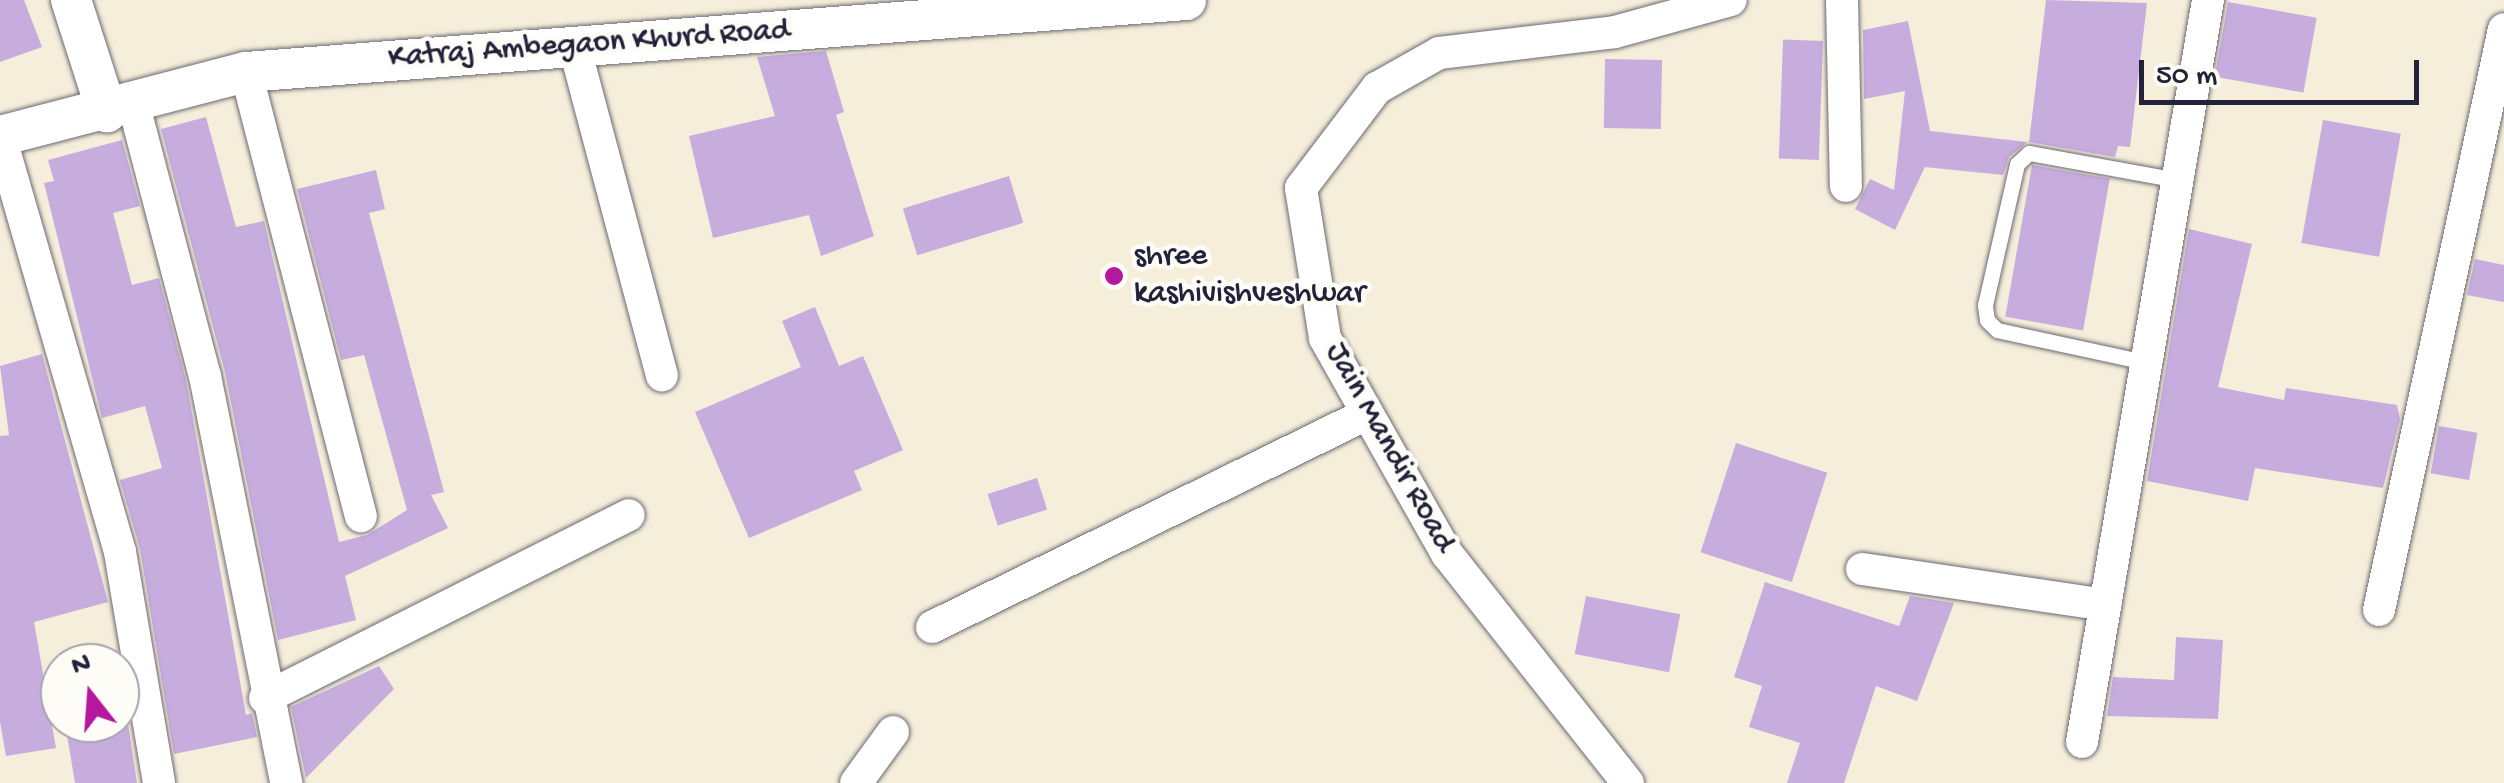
<!DOCTYPE html>
<style>
body{margin:0}
#map{position:relative;width:2504px;height:783px;overflow:hidden;background:#f5eeda;font-family:"Gochi Hand",sans-serif}
div>[style]{position:absolute}
.building>*{inset:0;background:#c7acde;transform-origin:0 0}
.roads{filter:drop-shadow(0 0 2px #6c6973) drop-shadow(0 0 2px #6c6973)}
.service>*{height:15px;margin:-7.5px;padding:0 7.5px;transform-origin:7.5px;border-radius:7.5px;background:#fff}
.minor>*{height:32px;margin:-16px;padding:0 16px;transform-origin:16px;border-radius:16px;background:#fff}
.tertiary>*{height:40px;margin:-20px;padding:0 20px;transform-origin:20px;border-radius:20px;background:#fff}
.dots>*{width:28px;height:28px;translate:-50% -50%;box-sizing:border-box;border:5px solid #fdfcf7;border-radius:50%}
span{translate:-50% -50%;white-space:nowrap;text-align:center;line-height:1.15;-webkit-text-stroke:9px #fdfcf7;paint-order:stroke}
.street-label{font-size:32px;color:#22223b}
.poi-label{font-size:32px;color:#22223b}
.left{translate:0 -50%;text-align:left}
.north{position:absolute;left:40px;top:643px;width:100px;height:100px;box-sizing:border-box;background:#fdfcf7;border:2px solid #a5a5ac;border-radius:50%;rotate:343deg;font-size:28px;font-weight:700;line-height:40px;text-align:center;color:#22223b}
.north::after{content:'';display:block;margin:auto;width:35px;height:45px;background:#b5179e;clip-path:polygon(50% 0,100% 100%,50% 72%,0 100%)}
.scale{position:absolute;left:2139px;top:60px;width:280px;height:45px;box-sizing:border-box;border:5px solid #22223b;border-top:0;padding-left:12px;font-size:30px;line-height:35px;white-space:nowrap;color:#22223b;-webkit-text-stroke:8px #fdfcf7;paint-order:stroke}
</style>
<div id="map">
<div class="building">
<div style="clip-path:polygon(0 0,24px 0,42px 47px,0 62px)"></div>
<div style="clip-path:polygon(2046px 0,2147px 3px,2130px 147px,2118px 146px,2115px 157px,2029px 142px)"></div>
<div style="left:2228px;top:2px;width:90px;height:76px;rotate:10deg"></div>
<div style="clip-path:polygon(1908px 21px,1930px 131px,2027px 142px,2009px 157px,2003px 175px,1925px 167px,1895px 230px,1855px 209px,1870px 179px,1894px 190px,1905px 91px,1864px 99px,1863px 30px)"></div>
<div style="left:1823px;top:41px;width:119px;height:40px;rotate:92deg"></div>
<div style="clip-path:polygon(826px 51px,844px 112px,836px 115px,874px 236px,821px 256px,809px 215px,713px 238px,689px 136px,775px 116px,757px 57px)"></div>
<div style="left:1605px;top:59px;width:57px;height:69px;rotate:1deg"></div>
<div style="clip-path:polygon(206px 117px,236px 227px,264px 221px,339px 542px,367px 535px,407px 510px,364px 355px,341px 360px,297px 189px,376px 170px,385px 209px,369px 213px,444px 492px,431px 495px,448px 528px,345px 576px,356px 620px,278px 640px,225px 372px,161px 129px)"></div>
<div style="left:2323px;top:120px;width:79px;height:125px;rotate:10deg"></div>
<div style="clip-path:polygon(122px 140px,140px 206px,113px 213px,132px 285px,159px 278px,186px 380px,246px 715px,252px 713px,257px 737px,174px 754px,140px 549px,120px 480px,162px 468px,145px 406px,102px 418px,44px 183px,54px 181px,48px 160px)"></div>
<div style="left:2032px;top:165px;width:79px;height:154px;rotate:10deg"></div>
<div style="left:1009px;top:176px;width:49px;height:111px;rotate:73deg"></div>
<div style="clip-path:polygon(2189px 229px,2252px 244px,2218px 387px,2284px 400px,2286px 388px,2397px 405px,2400px 419px,2383px 488px,2255px 468px,2248px 501px,2147px 481px)"></div>
<div style="clip-path:polygon(2475px 259px,2504px 265px,2504px 302px,2467px 295px)"></div>
<div style="clip-path:polygon(815px 307px,839px 366px,863px 356px,903px 450px,854px 471px,862px 490px,749px 538px,695px 412px,801px 367px,782px 321px)"></div>
<div style="clip-path:polygon(42px 354px,108px 602px,34px 622px,56px 748px,6px 756px,0 722px,0 436px,9px 435px,0 366px)"></div>
<div style="left:2439px;top:426px;width:39px;height:48px;rotate:10deg"></div>
<div style="left:1736px;top:443px;width:96px;height:115px;rotate:18deg"></div>
<div style="left:1037px;top:478px;width:33px;height:52px;rotate:72deg"></div>
<div style="clip-path:polygon(1765px 582px,1899px 626px,1910px 596px,1954px 603px,1917px 701px,1876px 686px,1844px 783px,1787px 783px,1800px 743px,1749px 727px,1762px 686px,1734px 677px)"></div>
<div style="left:1586px;top:596px;width:96px;height:59px;rotate:11deg"></div>
<div style="clip-path:polygon(2176px 637px,2223px 640px,2218px 719px,2107px 716px,2113px 677px,2174px 680px)"></div>
<div style="clip-path:polygon(379px 666px,394px 689px,306px 778px,291px 707px)"></div>
<div style="clip-path:polygon(123px 691px,137px 783px,75px 783px,65px 723px,120px 723px)"></div>
</div>
<div class="roads">
<div class="service">
<div style="left:2145px;top:362px;width:151px;rotate:-167.8deg"></div>
<div style="left:1997px;top:330px;width:14px;rotate:-135deg"></div>
<div style="left:1987px;top:320px;width:15px;rotate:-98deg"></div>
<div style="left:1985px;top:305px;width:145px;rotate:-77.2deg"></div>
<div style="left:2017px;top:164px;width:16px;rotate:-43deg"></div>
<div style="left:2029px;top:153px;width:150px;rotate:10.3deg"></div>
</div>
<div class="minor">
<div style="left:1842px;top:0;width:186px;rotate:88.8deg"></div>
<div style="left:574px;top:45px;width:342px;rotate:75.1deg"></div>
<div style="left:246px;top:72px;width:459px;rotate:75.5deg"></div>
<div style="left:134px;top:106px;width:279px;rotate:75.3deg"></div>
<div style="left:205px;top:376px;width:415px;rotate:78.7deg"></div>
<div style="left:0;top:136px;width:433px;rotate:73.9deg"></div>
<div style="left:120px;top:552px;width:234px;rotate:80.4deg"></div>
<div style="left:1862px;top:569px;width:246px;rotate:8.4deg"></div>
<div style="left:2379px;top:610px;width:594px;rotate:-77.86deg"></div>
<div style="left:932px;top:627px;width:484px;rotate:-26.1deg"></div>
<div style="left:265px;top:698px;width:407px;rotate:-26.7deg"></div>
<div style="left:2082px;top:742px;width:753px;rotate:-80.36deg"></div>
<div style="left:856px;top:783px;width:63px;rotate:-54deg"></div>
<div style="left:1628px;top:783px;width:292px;rotate:-128.3deg"></div>
<div style="left:1447px;top:554px;width:248px;rotate:-119.5deg"></div>
<div style="left:1325px;top:338px;width:152px;rotate:-99.1deg"></div>
<div style="left:1301px;top:188px;width:126px;rotate:-52.8deg"></div>
<div style="left:1377px;top:88px;width:71px;rotate:-29.4deg"></div>
<div style="left:1439px;top:53px;width:177px;rotate:-6.8deg"></div>
<div style="left:1615px;top:32px;width:120px;rotate:-15.4deg"></div>
</div>
<div class="tertiary">
<div style="left:71px;top:0;width:118px;rotate:72.2deg"></div>
<div style="left:0;top:136px;width:254px;rotate:-14.6deg"></div>
<div style="left:246px;top:72px;width:943px;rotate:-4.38deg"></div>
</div>
</div>
<div class="dots">
<div style="left:1114px;top:276px;background:#b5179e"></div>
</div>
<div class="street-label">
<span style="left:589px;top:45px;rotate:-4deg">Katraj Ambegaon Khurd Road</span>
<span style="left:1389px;top:448px;rotate:61deg">Jain Mandir Road</span>
</div>
<div class="poi-label">
<span class="left" style="left:1134px;top:276px">shree<br>kashivishveshwar</span>
</div>
<div class="north">N</div>
<div class="scale">50 m</div>
</div>
